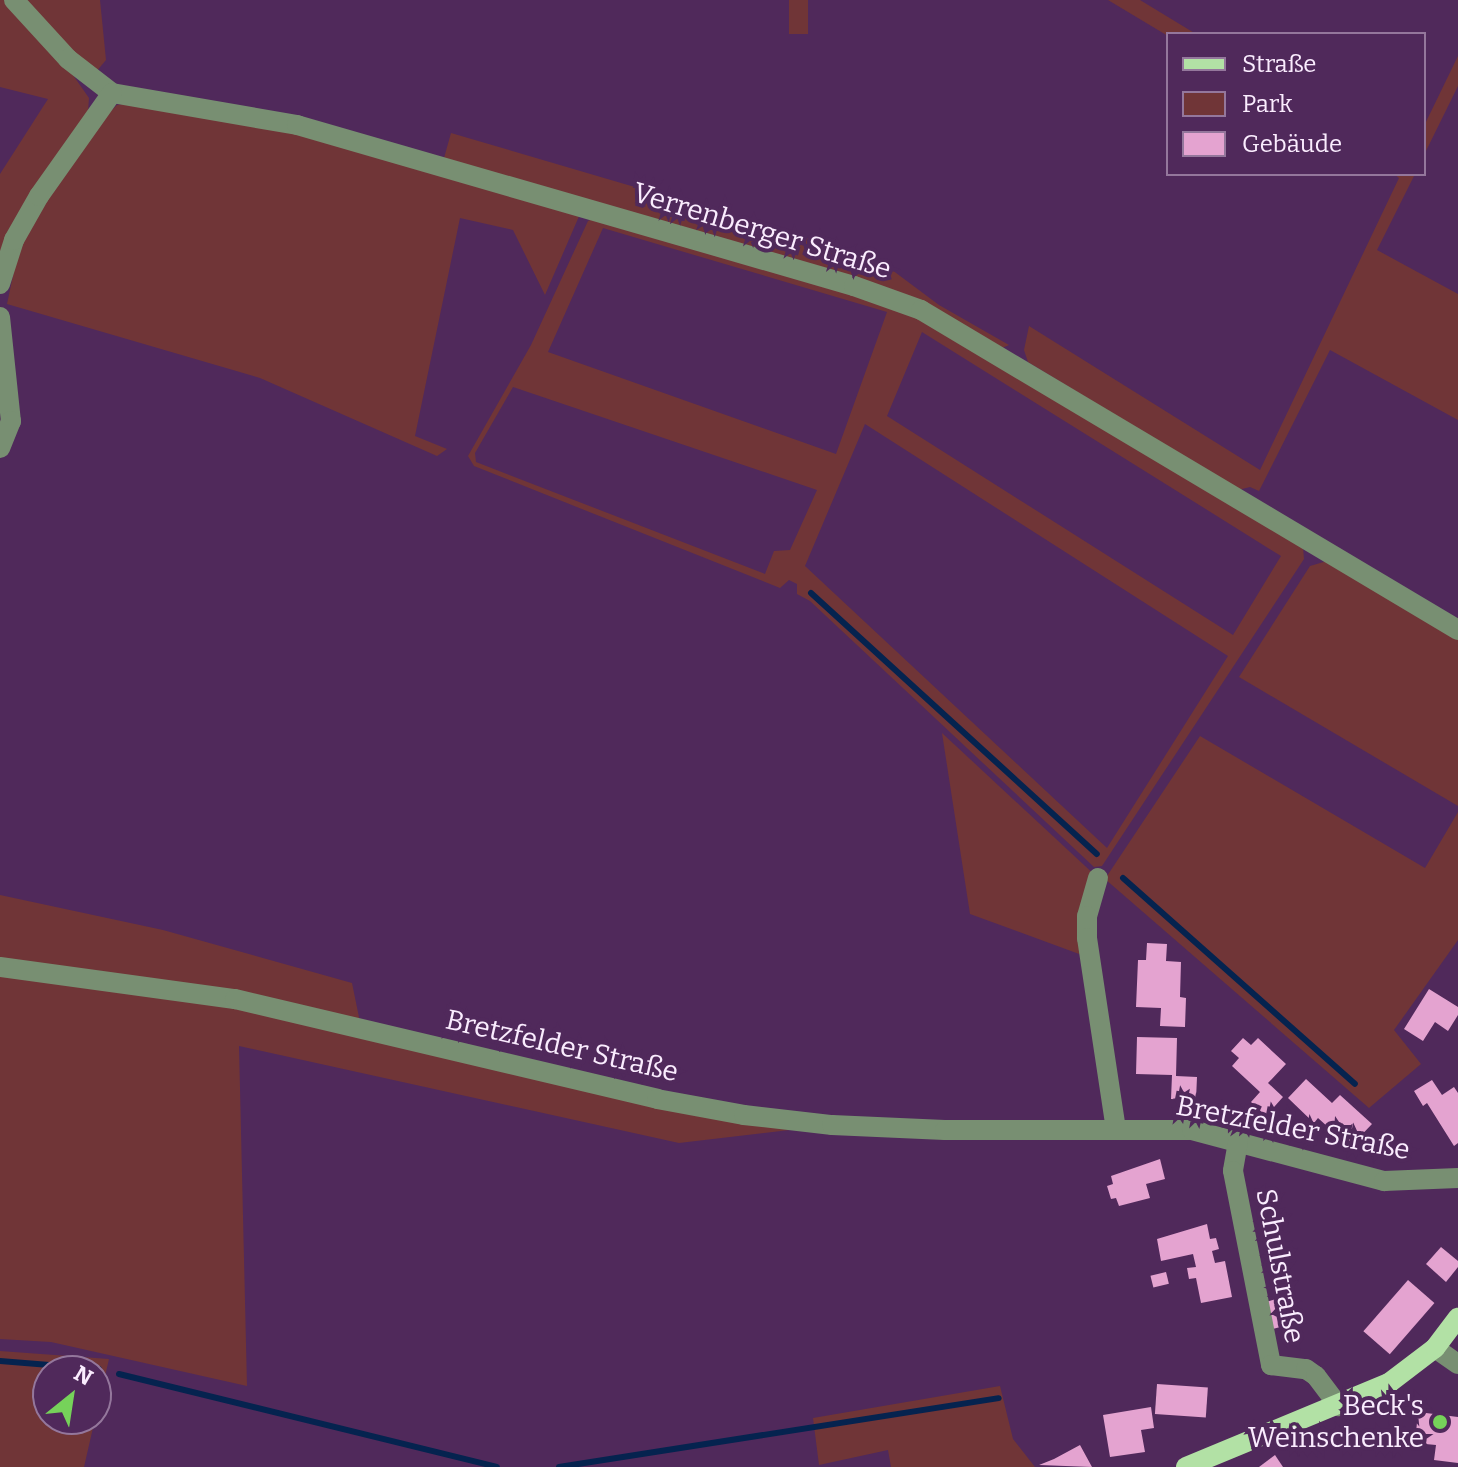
<!DOCTYPE html>
<meta charset="utf-8">
<style>
body{margin:0}
#map{position:relative;width:1458px;height:1467px;overflow:hidden;background:#50295b;font-family:Bitter,serif}
div>[style]{position:absolute}
.green>*{inset:0;background:#703537;transform-origin:0 0}
.stream>*{height:6px;margin:-3px;padding:0 3px;transform-origin:3px;border-radius:3px;background:#05234f}
.building>*{inset:0;background:#e4a3d0;transform-origin:0 0}
.minor>*{height:20px;margin:-10px;padding:0 10px;transform-origin:10px;border-radius:10px;background:#788f72}
.major>*{height:20px;margin:-10px;padding:0 10px;transform-origin:10px;border-radius:10px;background:#b2e1a5}
.dots>*{width:22px;height:22px;translate:-50% -50%;box-sizing:border-box;border:4px solid #50295b;border-radius:50%}
span{translate:-50% -50%;white-space:nowrap;text-align:center;line-height:1.15;-webkit-text-stroke:8px #50295b;paint-order:stroke}
.street-label{font-size:28px;color:#faecfe}
.poi-label{font-size:28px;color:#faecfe}
.right{translate:-100% -50%;text-align:right}
.legend{position:absolute;left:1166px;top:32px;width:260px;height:144px;box-sizing:border-box;background:#50295b;border:2px solid #94779c;margin:0;padding:10px 14px;list-style:none;font-size:24px;color:#faecfe}
.legend li{display:flex;align-items:center;gap:16px;height:40px}
.legend b{width:40px;border:2px solid #94779c}
.north{position:absolute;left:32px;top:1355px;width:80px;height:80px;box-sizing:border-box;background:#50295b;border:2px solid #94779c;border-radius:50%;rotate:30deg;font-size:22px;font-weight:700;line-height:32px;text-align:center;color:#faecfe}
.north::after{content:'';display:block;margin:auto;width:28px;height:36px;background:#76d25a;clip-path:polygon(50% 0,100% 100%,50% 72%,0 100%)}
</style>
<div id="map">
<div class="green">
<div style="clip-path:polygon(0 0,6px 0,68px 68px,89px 98px,88px 112px,0 260px,0 174px,48px 99px,0 87px)"></div>
<div style="clip-path:polygon(22px 0,100px 0,106px 60px,96px 72px,74px 56px)"></div>
<div style="left:789px;top:0;width:19px;height:34px"></div>
<div style="clip-path:polygon(1108px 0,1140px 0,1196px 34px,1168px 36px)"></div>
<div style="clip-path:polygon(1458px 56px,1458px 86px,1424px 155px,1424px 126px)"></div>
<div style="clip-path:polygon(136px 102px,295px 133px,580px 214px,545px 295px,513px 230px,460px 218px,415px 436px,447px 449px,437px 456px,260px 378px,7px 304px,21px 238px,99px 123px,117px 105px)"></div>
<div style="clip-path:polygon(451px 133px,876px 258px,939px 305px,1009px 345px,1002px 348px,927px 306px,444px 158px)"></div>
<div style="clip-path:polygon(1394px 174px,1415px 174px,1377px 250px,1458px 294px,1458px 420px,1330px 350px,1259px 491px,1250px 487px,1238px 490px,1028px 362px,1024px 350px,1029px 326px,1260px 470px,1399px 178px)"></div>
<div style="clip-path:polygon(evenodd,595px 218px,855px 292px,922px 320px,1303px 548px,1304px 559px,1102px 866px,1094px 867px,810px 601px,797px 594px,797px 584px,789px 580px,780px 588px,474px 466px,468px 456px,531px 345px,588px 221px,595px 218px,603px 228px,887px 312px,836px 454px,548px 352px,603px 228px,595px 218px,922px 332px,1281px 556px,1233px 635px,887px 416px,922px 332px,595px 218px,513px 387px,817px 490px,790px 550px,774px 551px,765px 574px,476px 462px,475px 453px,513px 387px,595px 218px,865px 424px,1228px 656px,1107px 848px,805px 566px,865px 424px)"></div>
<div style="clip-path:polygon(1327px 561px,1458px 638px,1458px 806px,1239px 677px,1310px 566px)"></div>
<div style="clip-path:polygon(942px 733px,1098px 878px,1090px 958px,970px 914px)"></div>
<div style="clip-path:polygon(1200px 736px,1425px 868px,1458px 812px,1458px 940px,1394px 1030px,1421px 1064px,1369px 1108px,1105px 879px)"></div>
<div style="clip-path:polygon(0 895px,163px 930px,352px 983px,361px 1027px,657px 1099px,832px 1125px,679px 1143px,239px 1046px,247px 1386px,51px 1342px,0 1339px)"></div>
<div style="clip-path:polygon(0 1351px,109px 1359px,96px 1415px,96px 1371px,48px 1371px,48px 1419px,95px 1419px,84px 1467px,0 1467px)"></div>
<div style="clip-path:polygon(1000px 1386px,1013px 1439px,1035px 1467px,891px 1467px,888px 1450px,819px 1465px,813px 1418px)"></div>
</div>
<div class="stream">
<div style="left:811px;top:593px;width:387px;rotate:42.4deg"></div>
<div style="left:1123px;top:878px;width:310px;rotate:41.6deg"></div>
<div style="left:0;top:1361px;width:99px;rotate:4.6deg"></div>
<div style="left:119px;top:1374px;width:389px;rotate:13.8deg"></div>
<div style="left:559px;top:1467px;width:445px;rotate:-8.9deg"></div>
</div>
<div class="building">
<div style="clip-path:polygon(1147px 943px,1167px 944px,1166px 961px,1181px 962px,1180px 997px,1186px 998px,1185px 1027px,1160px 1026px,1161px 1008px,1136px 1007px,1138px 960px,1146px 960px)"></div>
<div style="clip-path:polygon(1429px 989px,1458px 1007px,1458px 1015px,1448px 1031px,1435px 1022px,1423px 1041px,1404px 1029px)"></div>
<div style="clip-path:polygon(1137px 1037px,1177px 1038px,1176px 1076px,1197px 1077px,1196px 1100px,1171px 1099px,1172px 1075px,1136px 1074px)"></div>
<div style="clip-path:polygon(1243px 1038px,1251px 1045px,1258px 1038px,1286px 1064px,1268px 1083px,1283px 1097px,1266px 1116px,1251px 1102px,1260px 1092px,1232px 1066px,1239px 1058px,1231px 1051px)"></div>
<div style="clip-path:polygon(1306px 1079px,1332px 1103px,1340px 1095px,1372px 1124px,1350px 1147px,1318px 1118px,1314px 1123px,1288px 1098px)"></div>
<div style="clip-path:polygon(1432px 1080px,1442px 1095px,1454px 1087px,1458px 1093px,1458px 1143px,1454px 1146px,1427px 1103px,1423px 1106px,1414px 1091px)"></div>
<div style="clip-path:polygon(1160px 1159px,1165px 1179px,1146px 1184px,1150px 1198px,1119px 1206px,1116px 1198px,1111px 1199px,1107px 1186px,1113px 1184px,1111px 1176px)"></div>
<div style="clip-path:polygon(1207px 1224px,1210px 1239px,1216px 1238px,1219px 1249px,1212px 1251px,1215px 1263px,1225px 1261px,1232px 1297px,1201px 1303px,1196px 1278px,1189px 1279px,1187px 1268px,1196px 1267px,1193px 1254px,1161px 1261px,1157px 1239px)"></div>
<div style="clip-path:polygon(1441px 1247px,1458px 1261px,1458px 1267px,1446px 1282px,1426px 1264px)"></div>
<div style="left:1166px;top:1272px;width:12px;height:16px;rotate:76deg"></div>
<div style="left:1408px;top:1280px;width:35px;height:68px;rotate:41deg"></div>
<div style="left:1284px;top:1297px;width:28px;height:20px;rotate:75deg"></div>
<div style="left:1157px;top:1384px;width:51px;height:30px;rotate:4deg"></div>
<div style="clip-path:polygon(1151px 1407px,1154px 1428px,1141px 1430px,1145px 1452px,1110px 1457px,1103px 1415px)"></div>
<div style="clip-path:polygon(1418px 1412px,1458px 1417px,1458px 1463px,1434px 1460px,1436px 1445px,1415px 1443px)"></div>
<div style="clip-path:polygon(1080px 1445px,1092px 1467px,1039px 1465px,1054px 1459px)"></div>
<div style="clip-path:polygon(1275px 1455px,1283px 1467px,1259px 1467px)"></div>
</div>
<div class="minor">
<div style="left:14px;top:0;width:80px;rotate:47.5deg"></div>
<div style="left:68px;top:59px;width:56px;rotate:37.7deg"></div>
<div style="left:112px;top:93px;width:188px;rotate:9.8deg"></div>
<div style="left:297px;top:125px;width:580px;rotate:16.12deg"></div>
<div style="left:854px;top:286px;width:71px;rotate:19.7deg"></div>
<div style="left:921px;top:310px;width:625px;rotate:30.79deg"></div>
<div style="left:0;top:284px;width:46px;rotate:-72.3deg"></div>
<div style="left:14px;top:240px;width:51px;rotate:-60.4deg"></div>
<div style="left:39px;top:196px;width:126px;rotate:-54.7deg"></div>
<div style="left:0;top:317px;width:105px;rotate:84deg"></div>
<div style="left:11px;top:421px;width:29px;rotate:112deg"></div>
<div style="left:1098px;top:878px;width:40px;rotate:106deg"></div>
<div style="left:1087px;top:916px;width:22px;rotate:90deg"></div>
<div style="left:1087px;top:938px;width:193px;rotate:81.4deg"></div>
<div style="left:0;top:967px;width:237px;rotate:7.8deg"></div>
<div style="left:235px;top:999px;width:434px;rotate:13.3deg"></div>
<div style="left:657px;top:1099px;width:88px;rotate:10.4deg"></div>
<div style="left:744px;top:1115px;width:89px;rotate:6.5deg"></div>
<div style="left:832px;top:1125px;width:113px;rotate:2.5deg"></div>
<div style="left:945px;top:1130px;width:247px"></div>
<div style="left:1192px;top:1130px;width:199px;rotate:14.9deg"></div>
<div style="left:1384px;top:1181px;width:74px;rotate:-2.3deg"></div>
<div style="left:1238px;top:1142px;width:29px;rotate:100deg"></div>
<div style="left:1233px;top:1171px;width:198px;rotate:78.9deg"></div>
<div style="left:1271px;top:1365px;width:35px;rotate:7deg"></div>
<div style="left:1306px;top:1369px;width:12px;rotate:35deg"></div>
<div style="left:1316px;top:1376px;width:38px;rotate:53deg"></div>
<div style="left:1435px;top:1348px;width:28px;rotate:35deg"></div>
</div>
<div class="major">
<div style="left:1186px;top:1467px;width:220px;rotate:-22.5deg"></div>
<div style="left:1389px;top:1383px;width:58px;rotate:-37.3deg"></div>
<div style="left:1435px;top:1348px;width:38px;rotate:-53deg"></div>
</div>
<div class="dots">
<div style="left:1440px;top:1422px;background:#76d25a"></div>
</div>
<div class="street-label">
<span style="left:762px;top:231px;rotate:17deg">Verrenberger Straße</span>
<span style="left:562px;top:1046px;rotate:13deg">Bretzfelder Straße</span>
<span style="left:1293px;top:1128px;rotate:11deg">Bretzfelder Straße</span>
<span style="left:1280px;top:1266px;rotate:79deg">Schulstraße</span>
</div>
<div class="poi-label">
<span class="right" style="left:1424px;top:1422px">Beck's<br>Weinschenke</span>
</div>
<ul class="legend">
<li><b style="height:10px;background:#b2e1a5"></b>Straße</li>
<li><b style="height:22px;background:#703537"></b>Park</li>
<li><b style="height:22px;background:#e4a3d0"></b>Gebäude</li>
</ul>
<div class="north">N</div>
</div>
